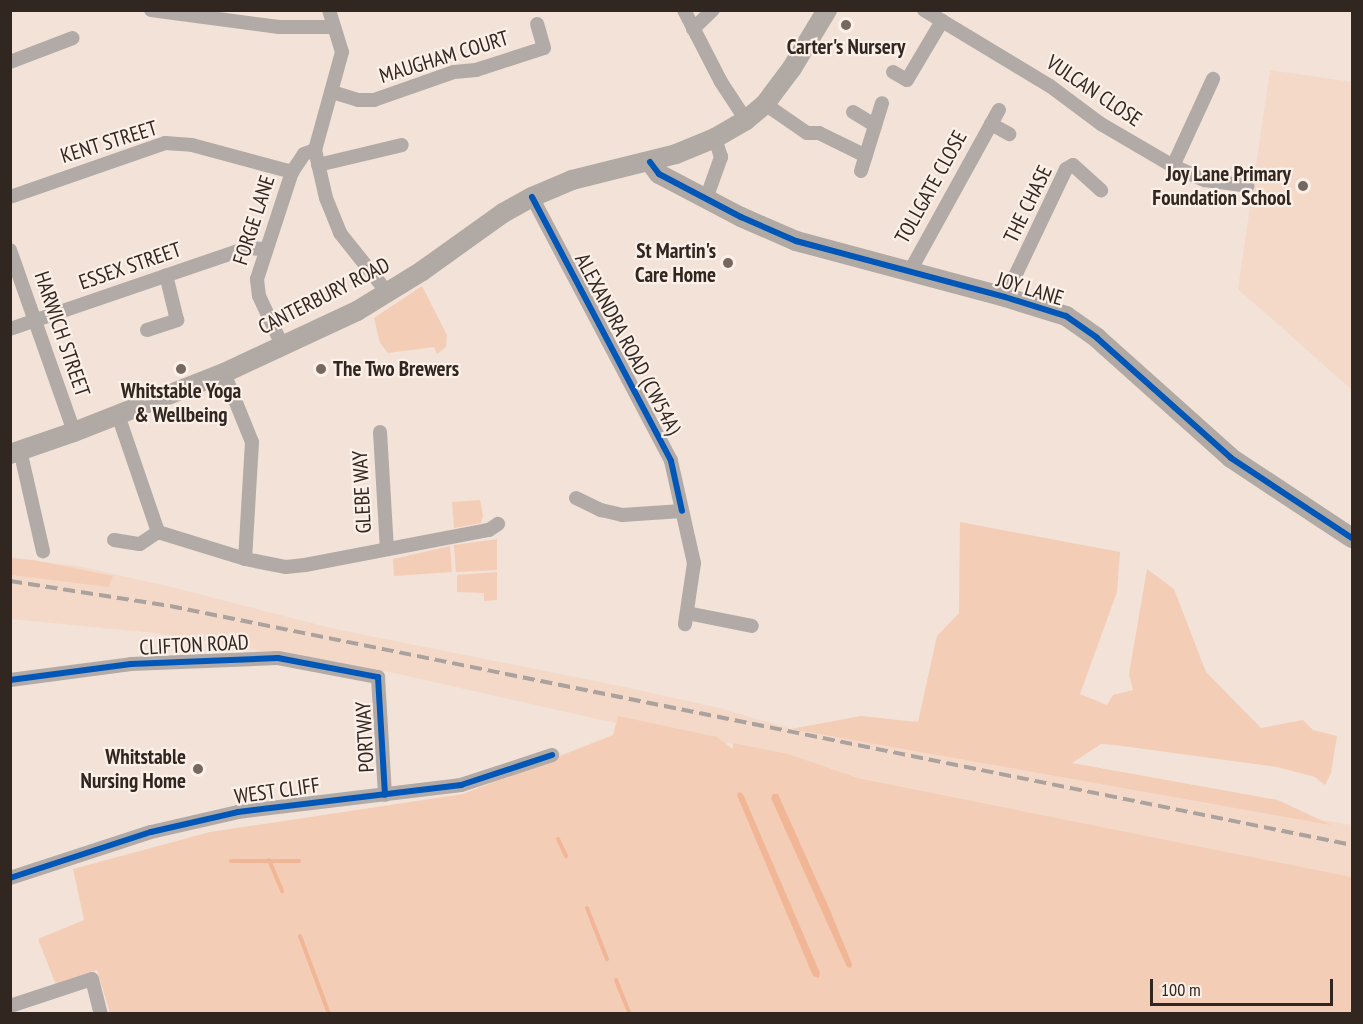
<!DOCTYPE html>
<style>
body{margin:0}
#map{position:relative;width:1363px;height:1024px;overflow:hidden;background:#f2e2d8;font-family:"PT Sans Narrow",sans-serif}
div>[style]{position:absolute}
.built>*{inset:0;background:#f4d9c9}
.green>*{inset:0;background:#f4cdb7}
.water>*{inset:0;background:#f0b696}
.stream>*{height:4px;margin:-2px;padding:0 2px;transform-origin:2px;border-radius:2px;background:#f0b696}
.street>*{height:14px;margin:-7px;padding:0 7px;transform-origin:7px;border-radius:7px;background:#b1aaa7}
.secondary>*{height:20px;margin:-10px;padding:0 10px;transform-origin:10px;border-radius:10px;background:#b1a9a4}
.rail>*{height:4px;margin-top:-2px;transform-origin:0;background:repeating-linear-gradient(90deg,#aca29d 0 12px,transparent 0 18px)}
.cycleway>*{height:6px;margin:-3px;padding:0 3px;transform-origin:3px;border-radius:3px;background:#0057b8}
.dots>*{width:16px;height:16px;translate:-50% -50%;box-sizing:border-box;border:3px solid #fcf0e9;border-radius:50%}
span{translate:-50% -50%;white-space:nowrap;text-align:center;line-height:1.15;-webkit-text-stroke:4.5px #fcf0e9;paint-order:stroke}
.poi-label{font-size:21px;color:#312620;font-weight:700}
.right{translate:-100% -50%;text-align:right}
.left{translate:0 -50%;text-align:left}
.street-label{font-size:21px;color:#312620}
.frame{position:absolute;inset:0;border:12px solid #312620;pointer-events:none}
.scale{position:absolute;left:1150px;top:979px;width:183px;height:27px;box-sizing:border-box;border:3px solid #312620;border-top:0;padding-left:8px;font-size:18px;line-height:21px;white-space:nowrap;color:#312620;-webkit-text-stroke:4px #fcf0e9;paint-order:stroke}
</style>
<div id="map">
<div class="built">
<div style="clip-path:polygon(1270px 70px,1352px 82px,1352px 390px,1238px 289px)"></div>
<div style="clip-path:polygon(10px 558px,78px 566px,171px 587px,335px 629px,620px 686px,719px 708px,791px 729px,1352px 825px,1352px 877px,858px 778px,776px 752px,615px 723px,385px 671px,379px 676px,245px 647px,155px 633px,11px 619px)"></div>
</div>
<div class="green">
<div style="clip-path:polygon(422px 286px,447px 335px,446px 347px,437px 354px,434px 347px,388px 353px,380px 343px,374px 318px)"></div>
<div style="clip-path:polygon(480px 500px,483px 516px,481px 523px,454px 528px,452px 502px)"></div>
<div style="clip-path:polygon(960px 522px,1120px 552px,1117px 592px,1080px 694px,1107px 705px,1113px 695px,1133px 690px,1129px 674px,1147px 569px,1174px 589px,1206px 672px,1261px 728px,1303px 720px,1313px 730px,1337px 736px,1331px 773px,1325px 785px,1315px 777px,1277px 767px,1115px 745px,1101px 744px,1072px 763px,1278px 800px,1331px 825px,791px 729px,861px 716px,918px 722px,937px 636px,959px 613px)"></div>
<div style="clip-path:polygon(497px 539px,497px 570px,456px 572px,454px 545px)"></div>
<div style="clip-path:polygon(450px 546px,452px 572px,394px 576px,393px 559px)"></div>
<div style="clip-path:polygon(11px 558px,33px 560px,113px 576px,109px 587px,11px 575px)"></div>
<div style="clip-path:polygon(497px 572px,497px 600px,484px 601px,484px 593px,457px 592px,457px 575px)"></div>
<div style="clip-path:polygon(618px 716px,717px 737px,733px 749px,733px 743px,788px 754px,858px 778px,1352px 877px,1352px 1013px,110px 1013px,97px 970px,56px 985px,38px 939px,84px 920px,73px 869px,210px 832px,463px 794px,613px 735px)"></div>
</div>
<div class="water">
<div style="clip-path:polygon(739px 792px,743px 794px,820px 973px,819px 978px,813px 976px,737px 795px)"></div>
<div style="clip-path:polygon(773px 794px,778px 794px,829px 908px,852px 964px,851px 968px,847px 967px,771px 798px)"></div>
</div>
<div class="stream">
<div style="left:558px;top:839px;width:19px;rotate:65deg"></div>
<div style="left:269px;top:860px;width:34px;rotate:67deg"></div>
<div style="left:231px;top:861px;width:68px"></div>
<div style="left:587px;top:908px;width:55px;rotate:68.6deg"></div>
<div style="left:300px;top:936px;width:83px;rotate:69.6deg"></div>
<div style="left:616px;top:980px;width:37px;rotate:68deg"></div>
</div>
<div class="street">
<div style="left:151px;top:10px;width:129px;rotate:7.6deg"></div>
<div style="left:279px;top:27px;width:55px"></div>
<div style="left:329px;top:10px;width:44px;rotate:72.8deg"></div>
<div style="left:342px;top:52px;width:102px;rotate:105.4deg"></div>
<div style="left:315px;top:150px;width:49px;rotate:77.1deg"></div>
<div style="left:326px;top:198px;width:38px;rotate:68deg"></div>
<div style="left:340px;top:233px;width:75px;rotate:51.5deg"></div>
<div style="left:684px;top:10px;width:81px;rotate:62.8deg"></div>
<div style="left:721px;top:82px;width:45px;rotate:56.7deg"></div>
<div style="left:924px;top:10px;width:147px;rotate:31.1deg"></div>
<div style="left:1050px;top:86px;width:64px;rotate:36.7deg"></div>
<div style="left:1101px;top:124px;width:83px;rotate:30.3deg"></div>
<div style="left:1173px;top:166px;width:35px;rotate:24deg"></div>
<div style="left:1205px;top:180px;width:43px;rotate:7.9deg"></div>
<div style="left:693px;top:29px;width:28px;rotate:-44deg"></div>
<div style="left:10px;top:62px;width:67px;rotate:-20.9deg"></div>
<div style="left:893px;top:72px;width:16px;rotate:30deg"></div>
<div style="left:907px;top:80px;width:69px;rotate:-59.3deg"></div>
<div style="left:332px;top:92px;width:27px;rotate:17deg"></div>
<div style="left:358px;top:100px;width:16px"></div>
<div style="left:374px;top:100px;width:85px;rotate:-19.3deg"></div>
<div style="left:454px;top:72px;width:22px;rotate:-5deg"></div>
<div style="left:476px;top:70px;width:71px;rotate:-17.9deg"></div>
<div style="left:544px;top:48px;width:25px;rotate:-106deg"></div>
<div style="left:765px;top:104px;width:51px;rotate:34.6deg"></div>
<div style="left:807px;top:133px;width:12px"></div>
<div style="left:819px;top:133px;width:52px;rotate:26.1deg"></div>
<div style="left:853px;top:112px;width:26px;rotate:31deg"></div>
<div style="left:991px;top:124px;width:21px;rotate:29deg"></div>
<div style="left:318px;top:165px;width:86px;rotate:-13.4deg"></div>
<div style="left:1173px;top:166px;width:96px;rotate:-65.3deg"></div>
<div style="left:861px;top:171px;width:71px;rotate:-72.8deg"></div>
<div style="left:10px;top:197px;width:164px;rotate:-19.2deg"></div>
<div style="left:165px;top:143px;width:27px;rotate:4deg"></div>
<div style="left:192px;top:145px;width:104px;rotate:15.1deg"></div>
<div style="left:532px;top:197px;width:298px;rotate:62.2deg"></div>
<div style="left:671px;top:461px;width:105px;rotate:77.3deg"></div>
<div style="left:694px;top:563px;width:62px;rotate:98.4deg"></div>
<div style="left:706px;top:199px;width:45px;rotate:-70.3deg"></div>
<div style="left:721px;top:157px;width:20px;rotate:-108deg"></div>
<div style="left:10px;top:250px;width:193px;rotate:70.6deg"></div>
<div style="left:910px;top:271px;width:184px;rotate:-61.1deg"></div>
<div style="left:1005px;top:297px;width:142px;rotate:-64.5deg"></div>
<div style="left:1066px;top:169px;width:8px;rotate:-30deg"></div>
<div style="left:1073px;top:165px;width:38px;rotate:42deg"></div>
<div style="left:10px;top:329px;width:250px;rotate:-18.9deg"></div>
<div style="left:247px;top:248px;width:17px;rotate:3deg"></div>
<div style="left:147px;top:330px;width:32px;rotate:-18deg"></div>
<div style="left:177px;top:320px;width:46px;rotate:-103.7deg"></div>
<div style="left:282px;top:345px;width:54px;rotate:-115.1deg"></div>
<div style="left:259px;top:296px;width:17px;rotate:-97deg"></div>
<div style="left:257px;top:279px;width:113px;rotate:-71.9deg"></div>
<div style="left:292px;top:172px;width:22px;rotate:-56deg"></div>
<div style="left:304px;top:154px;width:12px;rotate:-20deg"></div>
<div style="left:224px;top:373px;width:74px;rotate:67.9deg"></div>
<div style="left:252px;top:442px;width:117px;rotate:93.4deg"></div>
<div style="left:118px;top:415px;width:124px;rotate:71.1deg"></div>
<div style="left:158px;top:532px;width:91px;rotate:17.2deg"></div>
<div style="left:245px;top:559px;width:42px;rotate:11deg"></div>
<div style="left:286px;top:567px;width:19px;rotate:-6deg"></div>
<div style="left:305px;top:565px;width:187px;rotate:-10.8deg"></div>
<div style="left:489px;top:530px;width:11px;rotate:-34deg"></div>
<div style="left:380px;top:432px;width:117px;rotate:86.6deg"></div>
<div style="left:20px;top:450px;width:104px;rotate:77.2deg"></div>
<div style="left:576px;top:498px;width:28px;rotate:26deg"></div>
<div style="left:601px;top:510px;width:22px;rotate:13deg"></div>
<div style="left:622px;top:515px;width:60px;rotate:-3.8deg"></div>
<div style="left:114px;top:540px;width:26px;rotate:9deg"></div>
<div style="left:140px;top:544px;width:22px;rotate:-34deg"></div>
<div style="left:687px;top:613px;width:66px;rotate:11.3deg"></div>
<div style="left:10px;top:680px;width:122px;rotate:-7.5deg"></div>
<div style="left:131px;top:664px;width:147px;rotate:-2.3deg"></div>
<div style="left:278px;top:658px;width:102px;rotate:10.8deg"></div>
<div style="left:378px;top:677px;width:118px;rotate:86.6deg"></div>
<div style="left:10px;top:878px;width:148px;rotate:-18.1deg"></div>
<div style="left:151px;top:832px;width:89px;rotate:-12.9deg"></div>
<div style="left:238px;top:812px;width:225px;rotate:-6.9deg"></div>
<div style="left:461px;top:785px;width:96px;rotate:-18.2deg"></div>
<div style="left:10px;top:1006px;width:86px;rotate:-18.2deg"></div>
<div style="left:92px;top:979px;width:36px;rotate:76deg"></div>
</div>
<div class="secondary">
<div style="left:650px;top:162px;width:15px;rotate:53deg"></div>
<div style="left:659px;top:174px;width:93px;rotate:27.7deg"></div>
<div style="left:741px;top:217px;width:60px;rotate:23.6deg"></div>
<div style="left:796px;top:241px;width:216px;rotate:15deg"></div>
<div style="left:1005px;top:297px;width:64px;rotate:17.3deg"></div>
<div style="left:1066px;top:316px;width:38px;rotate:35deg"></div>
<div style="left:1097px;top:338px;width:180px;rotate:41.8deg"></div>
<div style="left:1231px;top:458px;width:145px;rotate:33.5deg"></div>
<div style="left:10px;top:454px;width:68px;rotate:-19deg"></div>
<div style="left:74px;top:432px;width:161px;rotate:-21.5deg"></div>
<div style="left:224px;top:373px;width:147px;rotate:-25deg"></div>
<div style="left:357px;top:311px;width:76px;rotate:-31.6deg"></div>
<div style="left:422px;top:271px;width:100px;rotate:-35.6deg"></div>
<div style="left:503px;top:213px;width:33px;rotate:-29deg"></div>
<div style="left:532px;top:197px;width:43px;rotate:-23deg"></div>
<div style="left:572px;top:180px;width:107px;rotate:-14deg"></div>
<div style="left:676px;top:154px;width:42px;rotate:-22.3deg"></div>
<div style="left:715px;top:138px;width:36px;rotate:-30deg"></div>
<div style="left:746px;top:120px;width:25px;rotate:-40deg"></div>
<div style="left:765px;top:104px;width:45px;rotate:-53.1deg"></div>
<div style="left:792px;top:68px;width:68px;rotate:-58.9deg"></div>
</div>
<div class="rail">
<div style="left:10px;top:581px;width:162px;rotate:8.9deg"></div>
<div style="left:170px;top:606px;width:1206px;rotate:11.43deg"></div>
</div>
<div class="cycleway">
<div style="left:650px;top:162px;width:15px;rotate:53deg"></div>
<div style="left:659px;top:174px;width:93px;rotate:27.7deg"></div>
<div style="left:741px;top:217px;width:60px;rotate:23.6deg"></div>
<div style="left:796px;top:241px;width:216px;rotate:15deg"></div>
<div style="left:1005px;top:297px;width:64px;rotate:17.3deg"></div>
<div style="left:1066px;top:316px;width:38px;rotate:35deg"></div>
<div style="left:1097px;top:338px;width:180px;rotate:41.8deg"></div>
<div style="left:1231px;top:458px;width:145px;rotate:33.5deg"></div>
<div style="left:532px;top:197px;width:298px;rotate:62.2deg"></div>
<div style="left:671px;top:461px;width:51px;rotate:77.6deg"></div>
<div style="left:10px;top:680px;width:122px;rotate:-7.5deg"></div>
<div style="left:131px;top:664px;width:147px;rotate:-2.3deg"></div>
<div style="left:278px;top:658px;width:102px;rotate:10.8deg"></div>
<div style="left:378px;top:677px;width:118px;rotate:86.6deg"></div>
<div style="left:10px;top:878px;width:148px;rotate:-18.1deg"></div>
<div style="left:151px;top:832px;width:89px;rotate:-12.9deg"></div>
<div style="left:238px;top:812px;width:225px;rotate:-6.9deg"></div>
<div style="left:461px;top:785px;width:96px;rotate:-18.2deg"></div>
</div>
<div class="dots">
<div style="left:846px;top:25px;background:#756860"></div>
<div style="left:1303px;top:186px;background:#756860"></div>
<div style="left:728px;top:263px;background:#756860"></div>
<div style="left:181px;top:369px;background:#756860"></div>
<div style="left:321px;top:369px;background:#756860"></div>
<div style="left:198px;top:769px;background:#756860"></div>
</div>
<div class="poi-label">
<span style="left:846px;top:47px">Carter's Nursery</span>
<span class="right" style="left:1291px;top:186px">Joy Lane Primary<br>Foundation School</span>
<span class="right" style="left:716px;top:263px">St Martin's<br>Care Home</span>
<span class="left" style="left:333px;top:369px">The Two Brewers</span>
<span style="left:181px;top:403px">Whitstable Yoga<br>&amp; Wellbeing</span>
<span class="right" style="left:186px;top:769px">Whitstable<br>Nursing Home</span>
</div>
<div class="street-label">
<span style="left:444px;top:57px;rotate:-17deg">MAUGHAM COURT</span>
<span style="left:1094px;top:91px;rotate:34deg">VULCAN CLOSE</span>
<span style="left:109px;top:142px;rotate:-17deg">KENT STREET</span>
<span style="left:931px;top:187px;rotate:-61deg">TOLLGATE CLOSE</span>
<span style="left:1028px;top:204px;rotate:-64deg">THE CHASE</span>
<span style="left:254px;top:220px;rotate:-72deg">FORGE LANE</span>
<span style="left:130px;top:266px;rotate:-19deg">ESSEX STREET</span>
<span style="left:1030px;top:289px;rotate:17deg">JOY LANE</span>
<span style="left:324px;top:296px;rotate:-27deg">CANTERBURY ROAD</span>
<span style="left:62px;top:334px;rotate:71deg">HARWICH STREET</span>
<span style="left:628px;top:344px;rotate:62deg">ALEXANDRA ROAD (CW54A)</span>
<span style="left:362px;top:492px;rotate:-93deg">GLEBE WAY</span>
<span style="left:194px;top:645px;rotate:-3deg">CLIFTON ROAD</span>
<span style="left:365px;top:737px;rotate:-93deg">PORTWAY</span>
<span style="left:277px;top:791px;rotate:-8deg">WEST CLIFF</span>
</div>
<div class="frame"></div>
<div class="scale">100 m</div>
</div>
